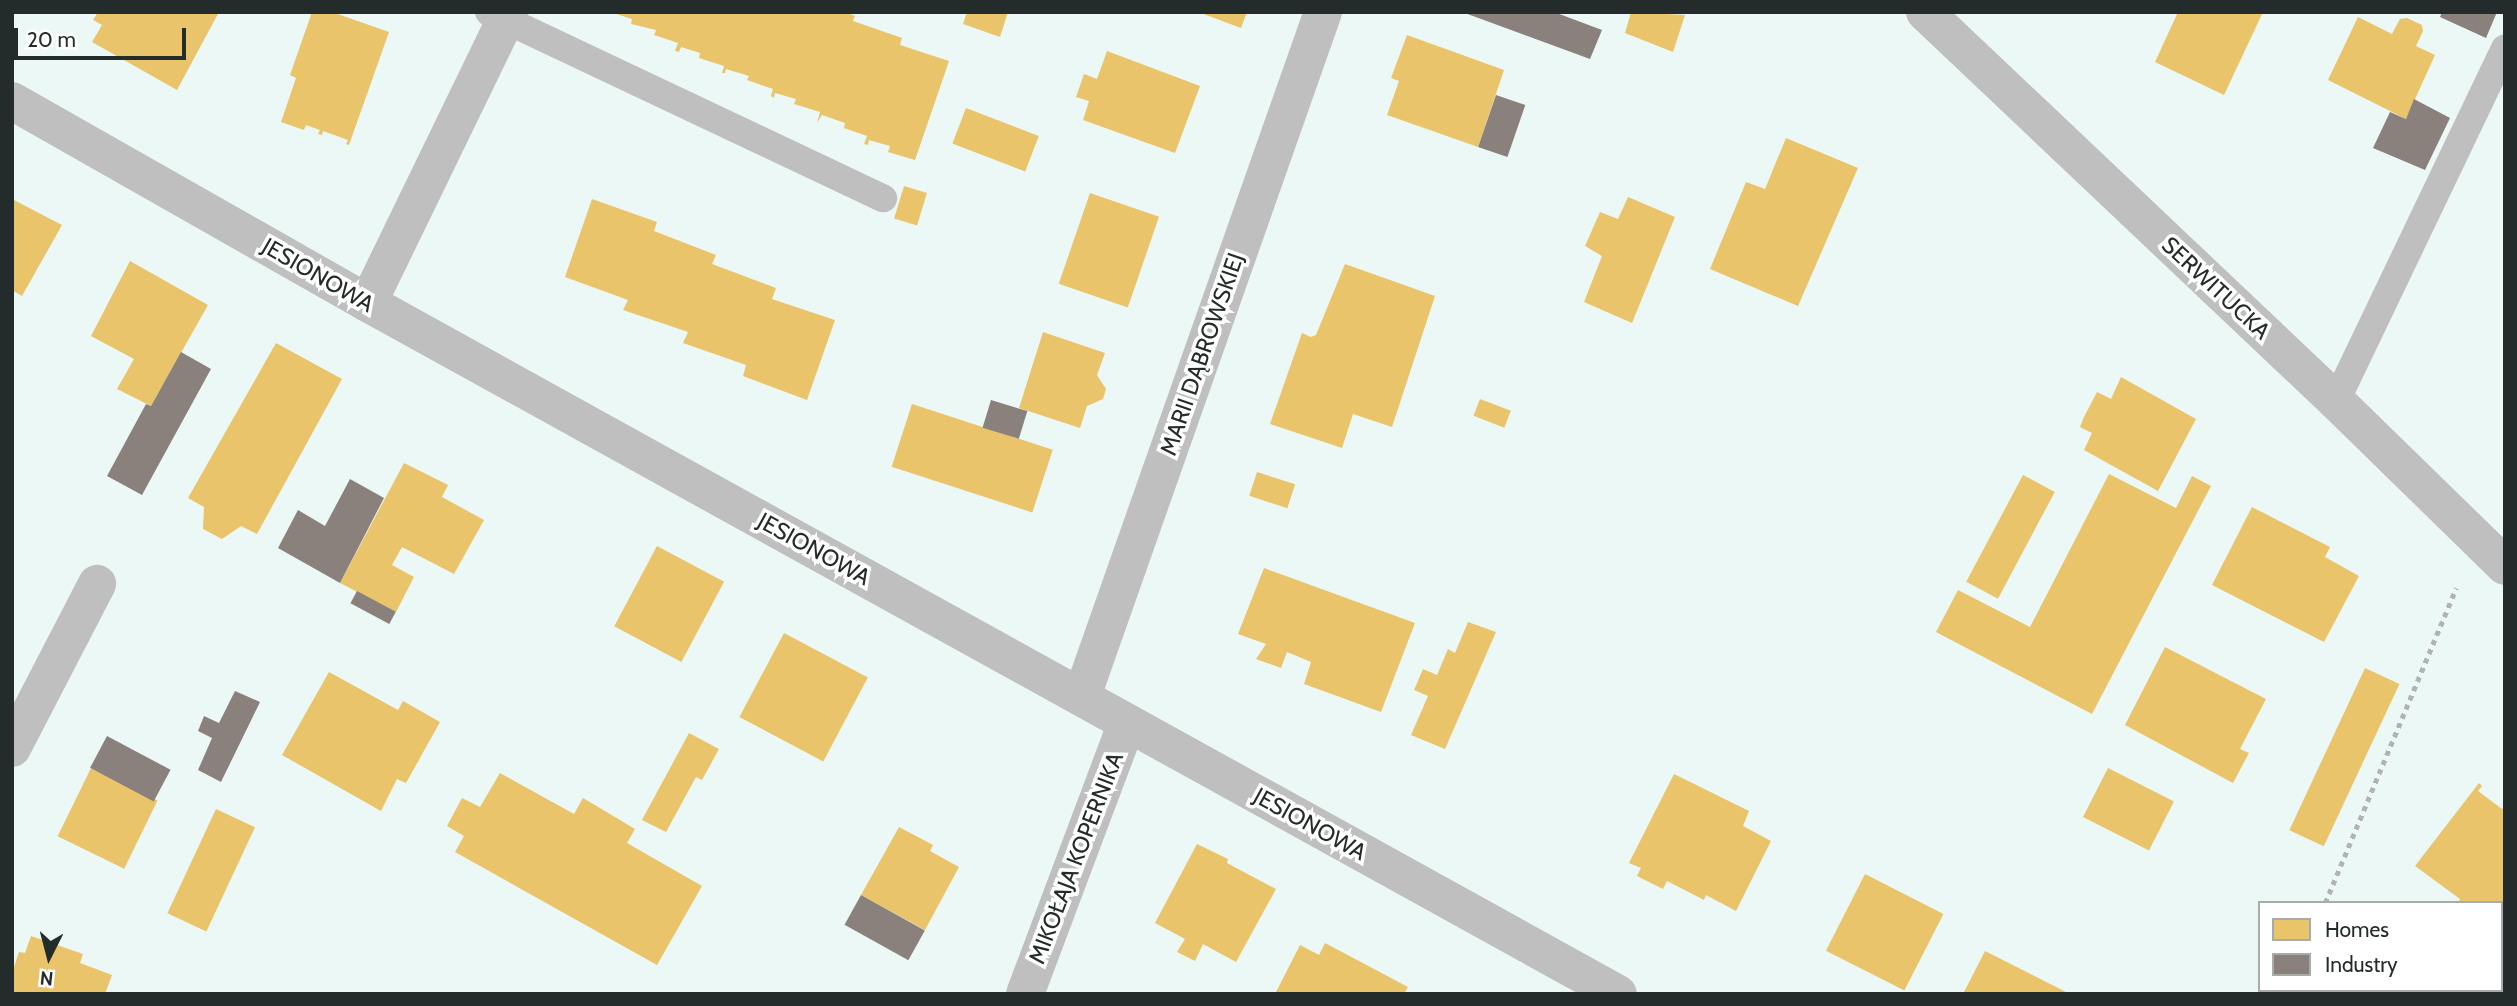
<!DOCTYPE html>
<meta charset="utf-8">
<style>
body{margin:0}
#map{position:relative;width:2517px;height:1006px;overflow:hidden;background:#ecf8f6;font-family:Cabin,sans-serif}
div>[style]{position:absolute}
.homes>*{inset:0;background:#e9c46a;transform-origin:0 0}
.industry>*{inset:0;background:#8a817c;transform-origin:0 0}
.path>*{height:4.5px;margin-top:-2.25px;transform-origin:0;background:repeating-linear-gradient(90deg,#b0b2b3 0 5px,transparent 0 10px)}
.service>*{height:28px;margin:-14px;padding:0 14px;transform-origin:14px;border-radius:14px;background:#c0bfc0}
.minor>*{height:38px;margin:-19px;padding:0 19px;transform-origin:19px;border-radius:19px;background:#c0bfc0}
span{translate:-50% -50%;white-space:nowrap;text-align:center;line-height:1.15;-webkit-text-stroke:7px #fff;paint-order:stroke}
.street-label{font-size:23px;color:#242c2b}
.frame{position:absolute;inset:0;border:14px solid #242c2b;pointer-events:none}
.legend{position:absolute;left:2258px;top:901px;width:245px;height:91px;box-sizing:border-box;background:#fff;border:2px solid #a7abaa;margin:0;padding:9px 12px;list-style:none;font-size:21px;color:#242c2b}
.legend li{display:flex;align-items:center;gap:14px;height:35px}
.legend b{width:35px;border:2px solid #a7abaa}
.north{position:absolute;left:14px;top:922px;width:70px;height:70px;-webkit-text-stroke:5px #fff;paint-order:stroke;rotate:186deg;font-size:19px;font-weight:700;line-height:28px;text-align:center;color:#242c2b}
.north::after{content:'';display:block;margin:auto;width:24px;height:32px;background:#242c2b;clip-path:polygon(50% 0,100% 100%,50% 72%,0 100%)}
.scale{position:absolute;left:14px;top:28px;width:172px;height:32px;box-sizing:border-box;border:4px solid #242c2b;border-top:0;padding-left:9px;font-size:21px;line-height:24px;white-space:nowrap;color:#242c2b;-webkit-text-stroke:5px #fff;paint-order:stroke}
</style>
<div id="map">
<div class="homes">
<div style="clip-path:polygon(98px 12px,219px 12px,177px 90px,92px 42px,102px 25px,93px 20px)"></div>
<div style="clip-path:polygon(312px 12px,332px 12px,389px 32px,349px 145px,346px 144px,348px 140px,323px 131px,322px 135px,318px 134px,320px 130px,306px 125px,304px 130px,281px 122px,296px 78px,290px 75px)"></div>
<div style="clip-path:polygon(610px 12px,845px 12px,855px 16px,853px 21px,902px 38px,900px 45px,949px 61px,915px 160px,888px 152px,890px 146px,869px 140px,868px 145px,864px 144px,867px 136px,844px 128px,845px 123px,822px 115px,817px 123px,820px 112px,794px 104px,796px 99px,775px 93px,774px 98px,771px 96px,773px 89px,747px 80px,749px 76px,726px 69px,725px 73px,722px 73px,724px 66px,699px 58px,700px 53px,681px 47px,679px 52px,675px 51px,678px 43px,654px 35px,656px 30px,631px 24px,632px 19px)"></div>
<div style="clip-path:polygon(967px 12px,1008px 12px,1000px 37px,963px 24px)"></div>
<div style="clip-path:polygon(1198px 12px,1247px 12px,1241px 28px)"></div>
<div style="clip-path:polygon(1631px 12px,1685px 15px,1673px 52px,1625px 33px)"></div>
<div style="clip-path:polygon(2178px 12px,2263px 12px,2224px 95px,2155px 62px)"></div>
<div style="clip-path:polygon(2358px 17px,2392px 34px,2400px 19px,2407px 18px,2422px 25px,2423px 31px,2416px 46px,2435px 55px,2406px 119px,2328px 80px)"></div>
<div style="clip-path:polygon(1407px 35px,1504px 70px,1478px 147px,1387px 115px,1399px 81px,1391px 78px)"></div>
<div style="clip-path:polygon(1107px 51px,1200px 86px,1175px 153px,1083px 120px,1089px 101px,1076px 97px,1084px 74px,1097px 79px)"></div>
<div style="left:966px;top:108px;width:78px;height:38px;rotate:21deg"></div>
<div style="clip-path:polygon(1786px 138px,1858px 168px,1798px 306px,1710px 269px,1746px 182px,1765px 189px)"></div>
<div style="left:904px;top:186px;width:24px;height:34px;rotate:17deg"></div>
<div style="left:1090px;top:193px;width:73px;height:96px;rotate:19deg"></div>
<div style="clip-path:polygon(1628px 197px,1675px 217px,1632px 323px,1584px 302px,1602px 256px,1585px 246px,1600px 212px,1618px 219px)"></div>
<div style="clip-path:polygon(12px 199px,62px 225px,22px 296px,12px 290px)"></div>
<div style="clip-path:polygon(592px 199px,657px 222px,654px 231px,716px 255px,712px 264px,776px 288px,772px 299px,835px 320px,807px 400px,743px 376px,746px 365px,683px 343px,688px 332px,623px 310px,628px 300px,565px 277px)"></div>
<div style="clip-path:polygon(130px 261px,208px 305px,151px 406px,117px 389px,134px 359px,91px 336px)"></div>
<div style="clip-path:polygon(1345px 264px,1435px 296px,1392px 427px,1353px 414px,1342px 448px,1270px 424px,1302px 333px,1311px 337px,1316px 335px)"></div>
<div style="clip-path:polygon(1043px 332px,1105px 353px,1097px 375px,1106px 389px,1103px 399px,1087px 406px,1080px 428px,1019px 408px)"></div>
<div style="clip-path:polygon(276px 343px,342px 379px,257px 534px,241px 526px,222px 539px,203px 529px,204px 507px,188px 498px)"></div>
<div style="clip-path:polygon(2121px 377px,2196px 419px,2158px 491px,2084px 450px,2092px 433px,2080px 427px,2084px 417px,2097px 392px,2111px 399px)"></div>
<div style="left:1480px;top:399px;width:33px;height:18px;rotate:21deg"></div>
<div style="left:912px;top:404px;width:148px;height:66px;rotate:18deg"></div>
<div style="clip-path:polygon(404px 463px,448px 485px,442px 497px,484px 520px,454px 574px,402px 547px,392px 565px,414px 577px,396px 612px,340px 583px)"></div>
<div style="left:1257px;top:472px;width:40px;height:25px;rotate:18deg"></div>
<div style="clip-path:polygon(2109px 474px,2176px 508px,2192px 476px,2211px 486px,2092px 714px,1936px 632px,1958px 590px,2030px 627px)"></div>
<div style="left:2023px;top:475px;width:36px;height:121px;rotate:28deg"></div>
<div style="clip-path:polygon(2252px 507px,2330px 547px,2325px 557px,2359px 576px,2324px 642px,2212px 585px)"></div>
<div style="left:657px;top:546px;width:76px;height:91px;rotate:28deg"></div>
<div style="clip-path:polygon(1264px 568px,1415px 623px,1381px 712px,1304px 684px,1311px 662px,1287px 652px,1281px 668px,1256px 659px,1266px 644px,1238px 634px)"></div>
<div style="clip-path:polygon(1468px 622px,1496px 632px,1445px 749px,1411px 735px,1428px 696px,1414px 690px,1423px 669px,1437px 675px,1448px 649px,1455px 653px)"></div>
<div style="left:784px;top:633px;width:95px;height:95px;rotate:28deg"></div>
<div style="clip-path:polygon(2165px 647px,2266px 699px,2240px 749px,2249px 753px,2233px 783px,2125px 725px)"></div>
<div style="left:2365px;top:668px;width:38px;height:179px;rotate:25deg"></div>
<div style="clip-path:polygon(329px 672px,398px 710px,403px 701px,440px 722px,406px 783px,397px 779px,381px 811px,282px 755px)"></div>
<div style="clip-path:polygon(689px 733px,719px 749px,702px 780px,696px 777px,666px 832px,642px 820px)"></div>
<div style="left:91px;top:768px;width:74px;height:76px;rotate:26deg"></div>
<div style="left:2108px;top:768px;width:74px;height:55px;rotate:27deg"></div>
<div style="clip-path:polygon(500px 773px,574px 814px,583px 798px,635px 829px,627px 843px,702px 886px,657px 965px,455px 852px,464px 836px,447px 826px,462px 798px,480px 807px)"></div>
<div style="clip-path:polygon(1674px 774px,1749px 811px,1743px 826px,1771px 841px,1736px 911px,1706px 895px,1704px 900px,1667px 881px,1663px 889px,1637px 876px,1641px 868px,1629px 863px)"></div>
<div style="clip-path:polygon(2479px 783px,2482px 786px,2478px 791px,2502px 809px,2505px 806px,2505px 940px,2501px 937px,2501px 903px,2458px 903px,2460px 899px,2415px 866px)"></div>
<div style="left:216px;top:809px;width:43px;height:115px;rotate:25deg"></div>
<div style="clip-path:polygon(899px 827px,933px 845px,930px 851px,959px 867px,925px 930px,861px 895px)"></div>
<div style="clip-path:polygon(1197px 844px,1228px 859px,1227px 863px,1276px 889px,1236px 962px,1203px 944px,1195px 961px,1177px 952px,1185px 939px,1155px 923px)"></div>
<div style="left:1865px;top:874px;width:88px;height:86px;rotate:27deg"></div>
<div style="clip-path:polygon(31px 936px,83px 954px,80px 963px,112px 975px,105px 994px,12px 994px,12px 973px,19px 952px,25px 953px)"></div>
<div style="clip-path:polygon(1325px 943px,1408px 987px,1404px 994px,1275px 994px,1300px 945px,1319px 955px)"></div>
<div style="clip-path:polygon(1985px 951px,2070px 994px,1963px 994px)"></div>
</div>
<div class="industry">
<div style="clip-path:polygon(1462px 12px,1554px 12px,1602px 30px,1590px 59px)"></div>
<div style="clip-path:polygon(2442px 12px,2497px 12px,2486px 38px,2440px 17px)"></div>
<div style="left:1496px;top:95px;width:31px;height:55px;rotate:19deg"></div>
<div style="clip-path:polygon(2414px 99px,2450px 118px,2425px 170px,2373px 148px,2390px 112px,2406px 119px)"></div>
<div style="clip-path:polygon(181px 352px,211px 369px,142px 495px,107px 476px,146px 404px,151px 406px)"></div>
<div style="left:991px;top:400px;width:38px;height:29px;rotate:17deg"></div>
<div style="clip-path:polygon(350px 479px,384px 498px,340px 583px,278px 548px,298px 510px,325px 526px)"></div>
<div style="left:357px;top:591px;width:44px;height:14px;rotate:28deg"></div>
<div style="clip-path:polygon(235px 691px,260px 702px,221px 782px,198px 770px,212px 738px,198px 731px,204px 716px,219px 723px)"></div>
<div style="left:107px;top:736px;width:72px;height:36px;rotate:28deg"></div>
<div style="left:861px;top:895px;width:73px;height:34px;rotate:29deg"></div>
</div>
<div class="path">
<div style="left:2325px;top:903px;width:341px;rotate:-67.4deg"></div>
<div style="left:2288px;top:994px;width:4px;rotate:-76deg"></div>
</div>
<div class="service">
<div style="left:489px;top:12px;width:436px;rotate:25.3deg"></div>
<div style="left:2336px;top:401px;width:391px;rotate:-64.4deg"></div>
</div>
<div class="minor">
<div style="left:1925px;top:12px;width:566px;rotate:43.42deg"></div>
<div style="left:2336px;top:401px;width:236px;rotate:44.3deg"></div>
<div style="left:12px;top:101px;width:409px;rotate:29.6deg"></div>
<div style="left:368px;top:303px;width:1428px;rotate:28.93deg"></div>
<div style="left:368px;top:303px;width:323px;rotate:-64.1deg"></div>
<div style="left:1082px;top:696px;width:725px;rotate:-70.59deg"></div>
<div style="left:12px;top:748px;width:185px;rotate:-62.6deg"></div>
<div style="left:1025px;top:994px;width:290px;rotate:-69.4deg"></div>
</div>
<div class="street-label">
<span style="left:318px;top:275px;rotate:30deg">JESIONOWA</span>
<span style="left:2216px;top:288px;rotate:43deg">SERWITUCKA</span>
<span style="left:1202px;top:354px;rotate:-71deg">MARII DĄBROWSKIEJ</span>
<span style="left:814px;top:549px;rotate:29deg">JESIONOWA</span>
<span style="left:1310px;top:824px;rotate:29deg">JESIONOWA</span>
<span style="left:1076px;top:858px;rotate:-69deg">MIKOŁAJA KOPERNIKA</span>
</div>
<div class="frame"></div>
<ul class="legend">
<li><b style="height:19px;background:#e9c46a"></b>Homes</li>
<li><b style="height:19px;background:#8a817c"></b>Industry</li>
</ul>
<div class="north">N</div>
<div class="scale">20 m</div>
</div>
